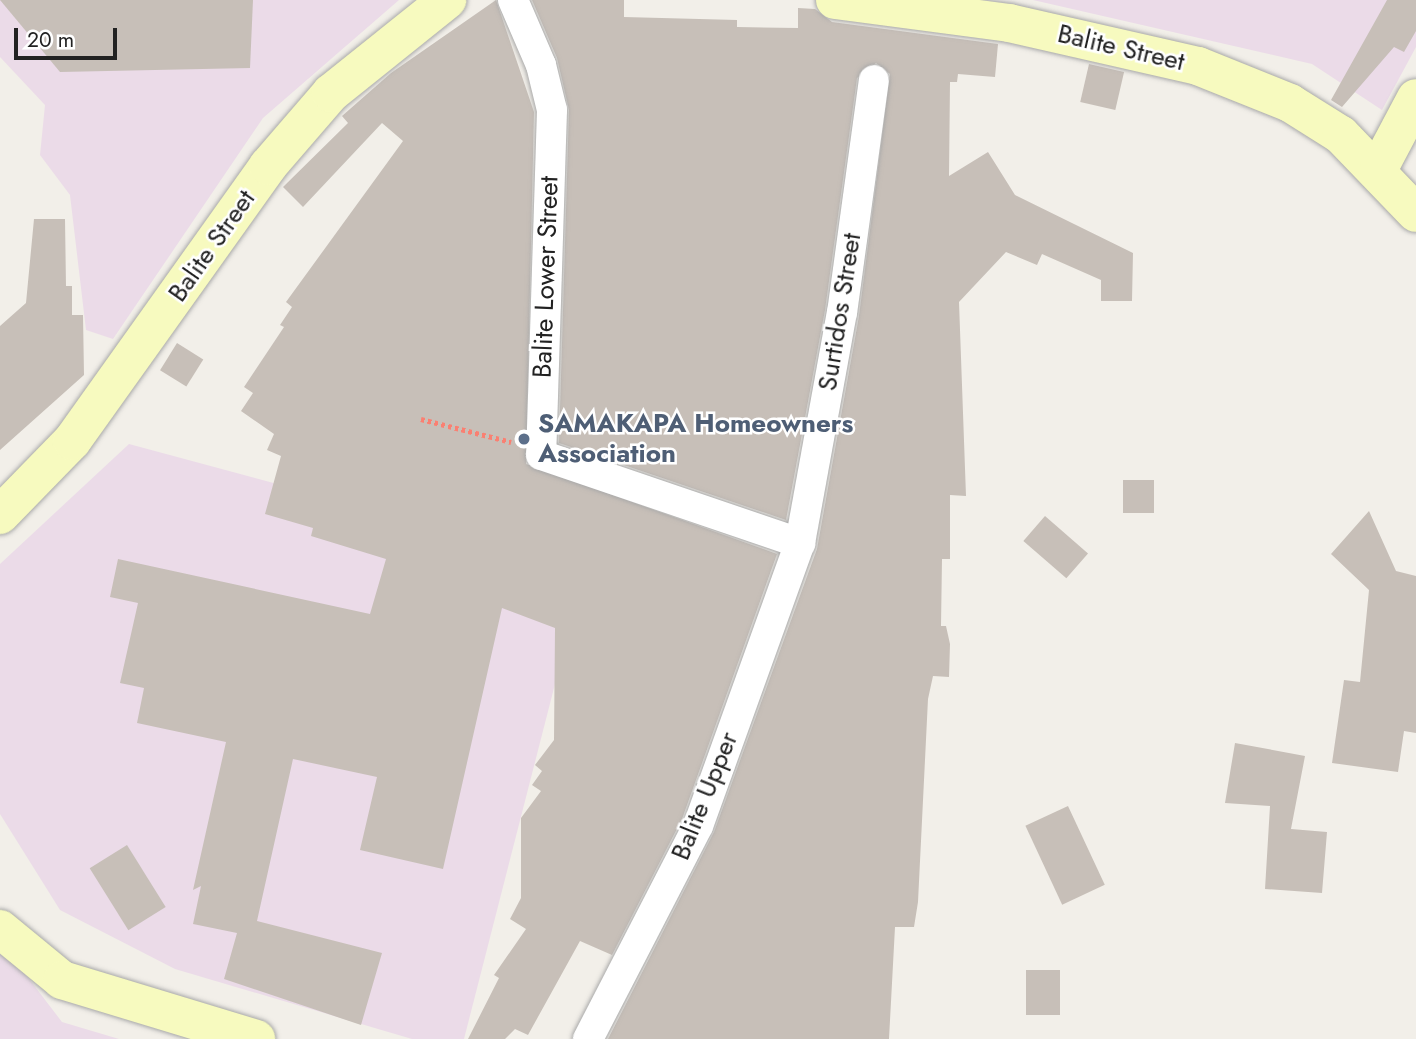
<!DOCTYPE html>
<style>
body{margin:0}
#map{position:relative;width:1416px;height:1039px;overflow:hidden;background:#f2efe9;font-family:Jost,sans-serif}
div>[style]{position:absolute}
.industrial>*{inset:0;background:#ebdbe8}
.building>*{inset:0;background:#c7bfb8;transform-origin:0 0}
.path>*{height:4.5px;margin-top:-2.25px;transform-origin:0;background:repeating-linear-gradient(90deg,#fa8072 0 3.5px,transparent 0 7px)}
.roads{filter:drop-shadow(0 0 2px #a9a9a9) drop-shadow(0 0 2px #a9a9a9)}
.street>*{height:30px;margin:-15px;padding:0 15px;transform-origin:15px;border-radius:15px;background:#fff}
.secondary>*{height:38px;margin:-19px;padding:0 19px;transform-origin:19px;border-radius:19px;background:#f7fabf}
.dots>*{width:19px;height:19px;translate:-50% -50%;box-sizing:border-box;border:4px solid #fff;border-radius:50%}
span{translate:-50% -50%;white-space:nowrap;text-align:center;line-height:1.15;-webkit-text-stroke:5px #fff;paint-order:stroke}
.street-label{font-size:26px;color:#222}
.service-label{font-size:26px;color:#4e5e75;font-weight:700}
.left{translate:0 -50%;text-align:left}
.scale{position:absolute;left:14px;top:28px;width:103px;height:32px;box-sizing:border-box;border:4px solid #222;border-top:0;padding-left:9px;font-size:21px;line-height:24px;white-space:nowrap;color:#222;-webkit-text-stroke:5px #fff;paint-order:stroke}
</style>
<div id="map">
<div class="industrial">
<div style="clip-path:polygon(0 0,399px 0,263px 118px,113px 339px,86px 330px,70px 195px,40px 155px,45px 105px,0 57px)"></div>
<div style="clip-path:polygon(1033px 0,1416px 0,1416px 47px,1382px 110px,1312px 64px)"></div>
<div style="clip-path:polygon(129px 444px,585px 567px,464px 1039px,412px 1039px,175px 969px,60px 910px,0 814px,0 564px)"></div>
<div style="clip-path:polygon(0 941px,62px 1022px,119px 1039px,0 1039px)"></div>
</div>
<div class="building">
<div style="clip-path:polygon(0 0,253px 0,250px 68px,60px 72px)"></div>
<div style="clip-path:polygon(496px 0,534px 112px,526px 464px,777px 554px,682px 819px,612px 955px,580px 941px,528px 1035px,515px 1029px,505px 1039px,468px 1039px,499px 978px,494px 975px,526px 929px,510px 919px,521px 898px,521px 818px,541px 791px,532px 785px,542px 771px,535px 765px,554px 740px,555px 628px,502px 608px,443px 869px,360px 850px,377px 777px,293px 759px,257px 921px,382px 953px,361px 1025px,224px 979px,237px 933px,193px 924px,201px 886px,193px 890px,226px 742px,137px 723px,144px 688px,120px 683px,138px 603px,110px 597px,118px 559px,370px 614px,386px 559px,311px 536px,313px 528px,265px 514px,281px 456px,267px 450px,274px 434px,241px 411px,253px 393px,244px 387px,284px 327px,280px 325px,292px 307px,286px 302px,403px 141px,382px 123px,303px 207px,283px 187px,348px 123px,342px 116px,391px 73px)"></div>
<div style="clip-path:polygon(532px 0,624px 0,624px 17px,737px 20px,737px 27px,798px 28px,798px 8px,815px 9px,832px 22px,998px 44px,995px 77px,958px 74px,957px 82px,950px 82px,949px 176px,988px 152px,1015px 195px,1133px 253px,1132px 301px,1101px 301px,1101px 280px,1042px 254px,1037px 265px,1006px 252px,959px 302px,966px 496px,950px 495px,950px 559px,942px 559px,941px 626px,946px 626px,950px 644px,949px 677px,933px 676px,928px 699px,918px 902px,914px 927px,895px 927px,889px 1039px,608px 1039px,714px 832px,817px 549px,859px 316px,890px 74px,876px 63px,857px 78px,825px 310px,786px 520px,559px 443px,569px 110px,557px 58px)"></div>
<div style="clip-path:polygon(1387px 0,1416px 0,1416px 31px,1404px 52px,1394px 47px,1342px 107px,1331px 100px)"></div>
<div style="left:1089px;top:64px;width:36px;height:39px;rotate:13deg"></div>
<div style="clip-path:polygon(34px 219px,65px 219px,66px 286px,72px 286px,72px 315px,83px 315px,84px 375px,0 450px,0 326px,26px 303px)"></div>
<div style="left:177px;top:343px;width:31px;height:32px;rotate:32deg"></div>
<div style="left:1123px;top:480px;width:31px;height:33px"></div>
<div style="clip-path:polygon(1369px 511px,1396px 571px,1416px 576px,1416px 733px,1404px 731px,1398px 772px,1332px 763px,1344px 680px,1360px 682px,1369px 590px,1331px 554px)"></div>
<div style="left:1045px;top:516px;width:57px;height:33px;rotate:41deg"></div>
<div style="clip-path:polygon(1235px 743px,1305px 756px,1291px 829px,1327px 832px,1322px 893px,1265px 889px,1270px 806px,1225px 803px)"></div>
<div style="left:1068px;top:806px;width:87px;height:47px;rotate:65deg"></div>
<div style="left:127px;top:845px;width:73px;height:44px;rotate:58deg"></div>
<div style="left:1026px;top:970px;width:34px;height:45px"></div>
</div>
<div class="path">
<div style="left:421px;top:419px;width:93px;rotate:14.3deg"></div>
</div>
<div class="roads">
<div class="street">
<div style="left:513px;top:0;width:71px;rotate:66.7deg"></div>
<div style="left:541px;top:65px;width:46px;rotate:76.3deg"></div>
<div style="left:552px;top:110px;width:345px;rotate:91.8deg"></div>
<div style="left:541px;top:455px;width:274px;rotate:18.8deg"></div>
<div style="left:588px;top:1039px;width:240px;rotate:-62.7deg"></div>
<div style="left:698px;top:826px;width:301px;rotate:-70.2deg"></div>
<div style="left:800px;top:543px;width:234px;rotate:-79.7deg"></div>
<div style="left:842px;top:313px;width:235px;rotate:-82.2deg"></div>
</div>
<div class="secondary">
<div style="left:835px;top:0;width:176px;rotate:7.5deg"></div>
<div style="left:1009px;top:23px;width:194px;rotate:12.8deg"></div>
<div style="left:1198px;top:66px;width:99px;rotate:21.9deg"></div>
<div style="left:1290px;top:103px;width:60px;rotate:32.1deg"></div>
<div style="left:1341px;top:135px;width:108px;rotate:46.1deg"></div>
<div style="left:1379px;top:168px;width:79px;rotate:-62.1deg"></div>
<div style="left:0;top:515px;width:103px;rotate:-45.8deg"></div>
<div style="left:72px;top:441px;width:338px;rotate:-54.5deg"></div>
<div style="left:268px;top:166px;width:96px;rotate:-49.2deg"></div>
<div style="left:331px;top:93px;width:149px;rotate:-38.7deg"></div>
<div style="left:0;top:929px;width:80px;rotate:39.4deg"></div>
<div style="left:62px;top:980px;width:203px;rotate:16.9deg"></div>
</div>
</div>
<div class="dots">
<div style="left:524px;top:439px;background:#5c6f8a"></div>
</div>
<div class="street-label">
<span style="left:1121px;top:48px;rotate:13deg">Balite Street</span>
<span style="left:212px;top:246px;rotate:-55deg">Balite Street</span>
<span style="left:546px;top:277px;rotate:-88deg">Balite Lower Street</span>
<span style="left:840px;top:312px;rotate:-81deg">Surtidos Street</span>
<span style="left:705px;top:796px;rotate:-68deg">Balite Upper</span>
</div>
<div class="service-label">
<span class="left" style="left:538px;top:439px">SAMAKAPA Homeowners<br>Association</span>
</div>
<div class="scale">20 m</div>
</div>
